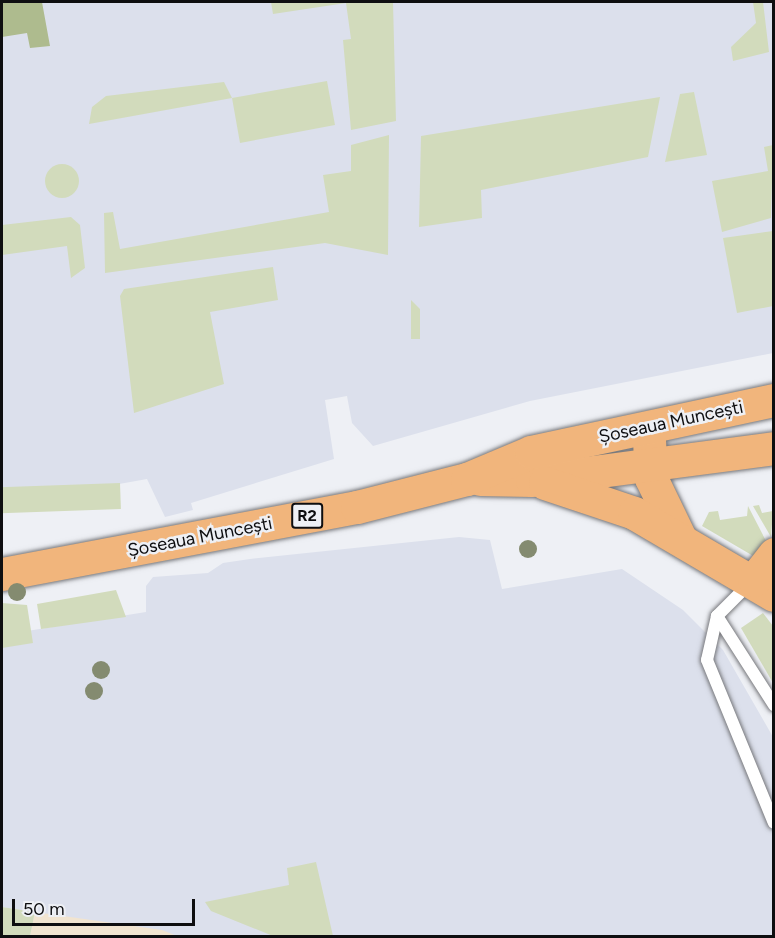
<!DOCTYPE html>
<meta charset="utf-8">
<style>
body{margin:0}
#map{position:relative;width:775px;height:938px;overflow:hidden;background:#eef0f5;font-family:Figtree,sans-serif}
div>[style]{position:absolute}
.built>*{inset:0;background:#dce0ec}
.industrial>*{inset:0;background:#f1e4d0}
.green>*{inset:0;background:#d2dbbc;transform-origin:0 0}
.round{border-radius:50%}
.forest>*{inset:0;background:#aebb8e}
.roads{filter:drop-shadow(0 0 2px #77787c) drop-shadow(0 0 2px #77787c)}
.service>*{height:12px;margin:-6px;padding:0 6px;transform-origin:6px;border-radius:6px;background:#fff}
.primary>*{height:33px;margin:-16.5px;padding:0 16.5px;transform-origin:16.5px;border-radius:16.5px;background:#f1b57c}
.trees>*{width:18px;height:18px;margin:-9px;border-radius:50%;background:#848b70}
span{translate:-50% -50%;white-space:nowrap;text-align:center;line-height:1.15;-webkit-text-stroke:5px #eef0f5;paint-order:stroke}
.shield-label span{padding:2px 4px;background:#eef0f5;border:2px solid;border-radius:4px;-webkit-text-stroke-width:0}
.shield-label{font-size:16px;color:#0e0e10;font-weight:700}
.street-label{font-size:18px;color:#0e0e10}
.frame{position:absolute;inset:0;border:3px solid #0e0e10;pointer-events:none}
.scale{position:absolute;left:12px;top:899px;width:183px;height:27px;box-sizing:border-box;border:3px solid #0e0e10;border-top:0;padding-left:8px;font-size:18px;line-height:21px;white-space:nowrap;color:#0e0e10;-webkit-text-stroke:4px #eef0f5;paint-order:stroke}
</style>
<div id="map">
<div class="built">
<div style="clip-path:polygon(2px 2px,773px 2px,773px 353px,530px 401px,373px 446px,352px 423px,347px 396px,325px 400px,334px 459px,191px 503px,193px 510px,165px 517px,147px 479px,2px 505px)"></div>
<div style="clip-path:polygon(459px 537px,490px 540px,502px 589px,622px 569px,683px 610px,723px 650px,773px 737px,773px 936px,177px 936px,2px 907px,2px 635px,146px 612px,146px 586px,153px 577px,208px 573px,223px 563px,250px 559px)"></div>
</div>
<div class="industrial">
<div style="clip-path:polygon(35px 912px,162px 930px,177px 936px,30px 936px)"></div>
</div>
<div class="green">
<div style="clip-path:polygon(271px 2px,393px 2px,396px 121px,351px 130px,343px 40px,351px 39px,346px 3px,273px 14px)"></div>
<div style="clip-path:polygon(753px 2px,763px 2px,769px 52px,733px 61px,731px 47px,756px 23px)"></div>
<div style="clip-path:polygon(327px 81px,335px 125px,240px 143px,232px 98px,89px 124px,92px 107px,106px 96px,224px 82px,232px 98px)"></div>
<div style="clip-path:polygon(694px 92px,707px 155px,665px 162px,680px 94px)"></div>
<div style="clip-path:polygon(660px 97px,648px 157px,481px 190px,482px 218px,419px 227px,421px 136px)"></div>
<div style="clip-path:polygon(389px 135px,388px 255px,325px 243px,105px 273px,104px 213px,113px 212px,120px 249px,329px 212px,323px 175px,351px 171px,351px 145px)"></div>
<div style="clip-path:polygon(773px 145px,771px 218px,722px 232px,712px 181px,768px 171px,764px 147px)"></div>
<div class="round" style="left:45px;top:164px;width:34px;height:34px"></div>
<div style="clip-path:polygon(71px 217px,80px 225px,85px 268px,71px 278px,67px 246px,2px 255px,2px 225px)"></div>
<div style="clip-path:polygon(773px 231px,773px 306px,737px 313px,723px 238px)"></div>
<div style="clip-path:polygon(273px 267px,278px 300px,210px 312px,224px 384px,134px 413px,120px 296px,124px 289px)"></div>
<div style="clip-path:polygon(411px 300px,420px 309px,420px 339px,411px 339px)"></div>
<div style="left:120px;top:483px;width:26px;height:120px;rotate:88deg"></div>
<div style="clip-path:polygon(759px 505px,762px 513px,773px 511px,771px 537px,753px 506px)"></div>
<div style="clip-path:polygon(748px 506px,766px 541px,755px 557px,702px 526px,709px 512px,718px 511px,720px 520px,747px 516px)"></div>
<div style="clip-path:polygon(116px 590px,126px 617px,41px 629px,37px 604px)"></div>
<div style="clip-path:polygon(2px 603px,27px 605px,33px 643px,2px 648px)"></div>
<div style="clip-path:polygon(763px 613px,773px 626px,773px 683px,741px 628px)"></div>
<div style="clip-path:polygon(316px 862px,333px 936px,273px 936px,211px 911px,205px 902px,289px 885px,287px 868px)"></div>
<div style="clip-path:polygon(2px 907px,35px 912px,30px 936px,2px 936px)"></div>
</div>
<div class="forest">
<div style="clip-path:polygon(2px 2px,42px 2px,50px 46px,30px 48px,27px 33px,2px 37px)"></div>
</div>
<div class="roads">
<div class="service">
<div style="left:750px;top:583px;width:47px;rotate:135deg"></div>
<div style="left:717px;top:616px;width:106px;rotate:57.4deg"></div>
<div style="left:717px;top:616px;width:45px;rotate:102.8deg"></div>
<div style="left:707px;top:660px;width:176px;rotate:67.7deg"></div>
</div>
<div class="primary">
<div style="left:649px;top:440px;width:38px;rotate:87deg"></div>
<div style="left:651px;top:478px;width:64px;rotate:64.2deg"></div>
<div style="left:480px;top:479px;width:52px;rotate:1.1deg"></div>
<div style="left:532px;top:480px;width:244px;rotate:-7.5deg"></div>
<div style="left:545px;top:483px;width:94px;rotate:18.6deg"></div>
<div style="left:634px;top:513px;width:162px;rotate:30.4deg"></div>
<div style="left:2px;top:574px;width:361px;rotate:-10.7deg"></div>
<div style="left:357px;top:507px;width:114px;rotate:-14.3deg"></div>
<div style="left:467px;top:479px;width:69px;rotate:-22.9deg"></div>
<div style="left:531px;top:452px;width:249px;rotate:-12.1deg"></div>
<div style="left:754px;top:580px;width:33px;rotate:-52deg"></div>
</div>
</div>
<div class="trees">
<div style="left:528px;top:549px"></div>
<div style="left:17px;top:592px"></div>
<div style="left:101px;top:670px"></div>
<div style="left:94px;top:691px"></div>
</div>
<div class="shield-label">
<span style="left:307px;top:516px">R2</span>
</div>
<div class="street-label">
<span style="left:671px;top:422px;rotate:-12deg">Șoseaua Muncești</span>
<span style="left:200px;top:537px;rotate:-11deg">Șoseaua Muncești</span>
</div>
<div class="frame"></div>
<div class="scale">50 m</div>
</div>
